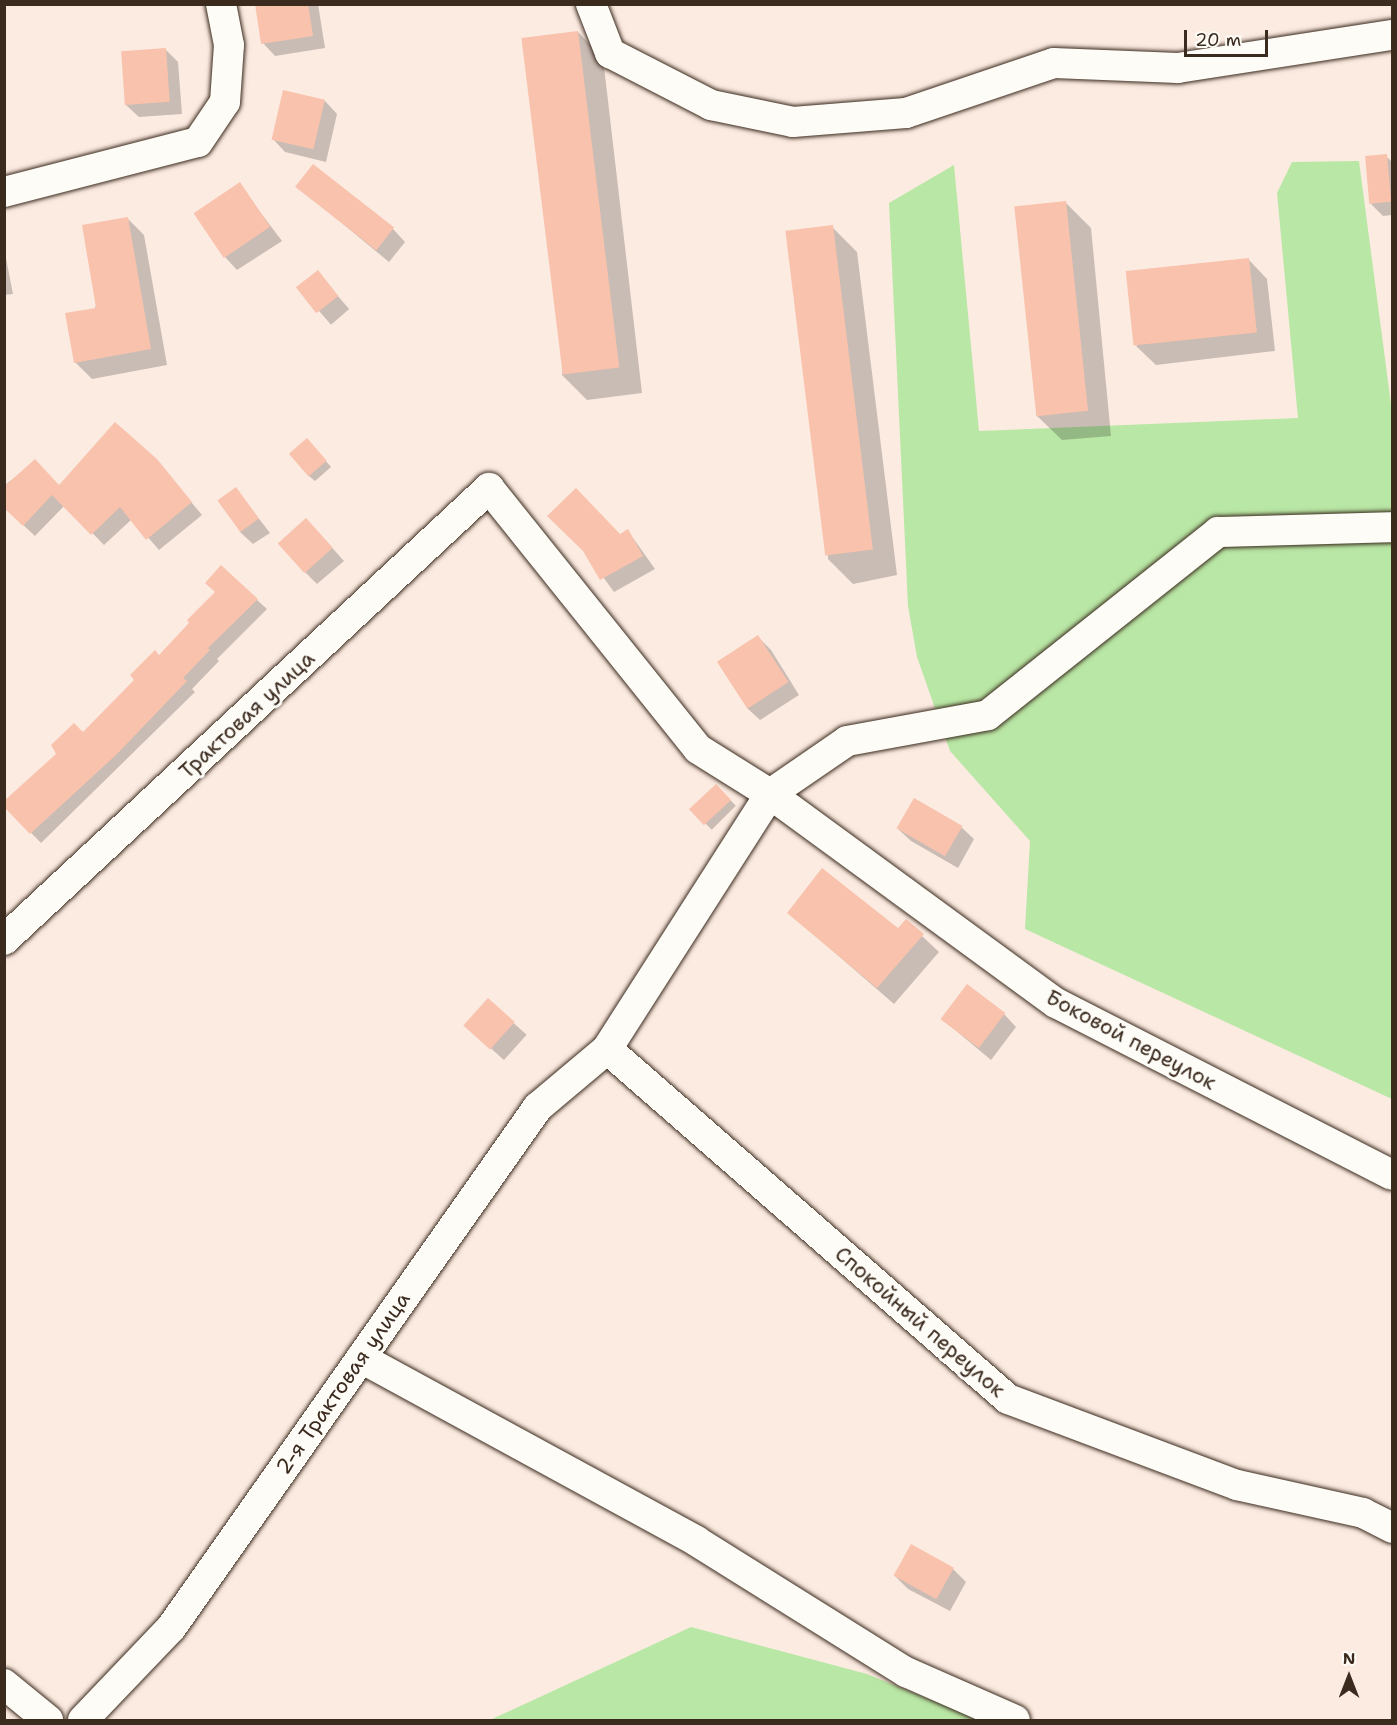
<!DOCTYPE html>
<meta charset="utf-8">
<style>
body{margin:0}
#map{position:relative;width:1397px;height:1725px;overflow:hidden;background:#fcebe1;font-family:"Shantell Sans",sans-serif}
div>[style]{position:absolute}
.green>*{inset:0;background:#b9e7a5}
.shadow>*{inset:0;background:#0003;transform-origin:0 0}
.building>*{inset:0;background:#f9c2ad;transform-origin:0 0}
.roads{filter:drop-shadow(0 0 2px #3b2a1e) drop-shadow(0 0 2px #3b2a1e)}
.minor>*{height:30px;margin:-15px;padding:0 15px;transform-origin:15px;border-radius:15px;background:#fdfcf7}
span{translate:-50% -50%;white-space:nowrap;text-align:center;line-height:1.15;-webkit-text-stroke:6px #fdfcf7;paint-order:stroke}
.street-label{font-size:21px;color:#3b2a1e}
.frame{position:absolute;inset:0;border:6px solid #3b2a1e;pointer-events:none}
.north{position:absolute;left:1319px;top:1647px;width:60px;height:60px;-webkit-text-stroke:4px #fdfcf7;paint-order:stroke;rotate:0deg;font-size:16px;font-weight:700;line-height:24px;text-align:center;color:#3b2a1e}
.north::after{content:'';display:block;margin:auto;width:21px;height:27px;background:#3b2a1e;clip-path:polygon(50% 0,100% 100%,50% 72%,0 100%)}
.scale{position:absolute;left:1184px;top:30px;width:84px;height:27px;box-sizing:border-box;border:3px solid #3b2a1e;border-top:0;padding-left:8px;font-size:18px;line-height:21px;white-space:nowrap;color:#3b2a1e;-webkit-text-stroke:4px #fdfcf7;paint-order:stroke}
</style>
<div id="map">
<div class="green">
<div style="clip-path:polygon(1359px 161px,1392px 412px,1392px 1099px,1025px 929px,1030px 841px,950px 751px,917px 657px,908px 606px,889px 203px,954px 165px,979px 431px,1298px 418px,1277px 193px,1292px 162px)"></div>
<div style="clip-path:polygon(691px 1627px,867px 1674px,980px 1720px,490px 1720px)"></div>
</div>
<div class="shadow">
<div style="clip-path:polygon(257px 4px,318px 4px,325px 48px,275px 56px,263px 43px)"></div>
<div style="clip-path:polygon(578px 32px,603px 58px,642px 393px,587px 400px,562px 375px)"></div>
<div style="clip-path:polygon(165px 49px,178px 62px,182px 114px,139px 117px,126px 105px)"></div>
<div style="clip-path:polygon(325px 101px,337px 114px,326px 162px,285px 152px,273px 139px)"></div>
<div style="clip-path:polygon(1386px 156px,1392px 162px,1392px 215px,1383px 216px,1371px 204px)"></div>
<div style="clip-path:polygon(239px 184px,282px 241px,237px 270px,225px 257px)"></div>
<div style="clip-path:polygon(297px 186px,393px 229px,405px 242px,389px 262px)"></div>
<div style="clip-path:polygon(1066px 203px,1091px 228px,1111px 436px,1062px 440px,1036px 415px)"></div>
<div style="clip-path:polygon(128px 219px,144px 235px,167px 365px,92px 379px,75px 362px)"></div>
<div style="clip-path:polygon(832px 227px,857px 252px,897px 575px,853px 584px,828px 559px)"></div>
<div style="clip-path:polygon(4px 248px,13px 294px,4px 295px)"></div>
<div style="clip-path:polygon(1248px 259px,1267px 279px,1275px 351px,1156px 365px,1136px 346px)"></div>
<div style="left:317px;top:272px;width:49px;height:24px;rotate:49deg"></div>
<div style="clip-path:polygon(313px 446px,331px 467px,315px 481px,309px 476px)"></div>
<div style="clip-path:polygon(156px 460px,202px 515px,159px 550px,132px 519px,104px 545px,65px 505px,35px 536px,4px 507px,4px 486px,35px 461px,59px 487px)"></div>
<div style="clip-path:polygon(236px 489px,270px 533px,253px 544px,240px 532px)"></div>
<div style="clip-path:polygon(628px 531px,655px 569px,614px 592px,584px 551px)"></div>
<div style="clip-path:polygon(318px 532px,344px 561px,317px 584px,305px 572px)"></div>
<div style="clip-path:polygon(221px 567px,267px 609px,217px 659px,219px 661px,192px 689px,195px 692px,41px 843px,4px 805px,83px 734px,192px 623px,216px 592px)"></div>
<div style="clip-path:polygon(758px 637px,771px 650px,799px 695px,760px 720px,747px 708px)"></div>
<div style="left:716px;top:786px;width:28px;height:34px;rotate:45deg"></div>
<div style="clip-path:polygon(961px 827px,974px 839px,958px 868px,911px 841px,898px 829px)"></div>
<div style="clip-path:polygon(789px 913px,922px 936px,939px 952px,894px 1004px)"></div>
<div style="left:488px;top:1000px;width:52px;height:34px;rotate:42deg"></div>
<div style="clip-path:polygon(1004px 1014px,1016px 1027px,991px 1060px,942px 1019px)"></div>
<div style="clip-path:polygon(911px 1546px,953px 1569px,966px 1582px,950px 1611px,908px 1589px,895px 1576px)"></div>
</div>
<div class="building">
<div style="clip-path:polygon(255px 4px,308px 4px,313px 36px,261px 44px)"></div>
<div style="left:578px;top:31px;width:339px;height:57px;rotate:83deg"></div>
<div style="left:166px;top:48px;width:54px;height:45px;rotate:86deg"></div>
<div style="left:283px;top:90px;width:43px;height:51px;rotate:13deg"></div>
<div style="left:1387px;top:154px;width:48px;height:22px;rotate:85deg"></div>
<div style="left:313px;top:164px;width:103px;height:29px;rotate:38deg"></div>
<div style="left:240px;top:182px;width:54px;height:56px;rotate:56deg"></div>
<div style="left:1066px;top:201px;width:211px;height:52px;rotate:84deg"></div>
<div style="clip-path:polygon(128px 217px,151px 349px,74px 363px,65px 313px,96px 308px,82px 225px)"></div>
<div style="left:833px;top:225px;width:327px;height:48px;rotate:83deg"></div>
<div style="left:1249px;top:258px;width:75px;height:124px;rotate:84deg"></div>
<div style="left:318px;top:270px;width:33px;height:28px;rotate:52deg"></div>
<div style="clip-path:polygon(115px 422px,157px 459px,192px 502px,146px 540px,120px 507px,91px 535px,52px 495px,23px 526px,4px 508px,4px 487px,35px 459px,59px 485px)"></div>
<div style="left:307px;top:438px;width:30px;height:24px;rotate:49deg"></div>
<div style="left:236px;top:487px;width:39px;height:23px;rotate:54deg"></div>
<div style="clip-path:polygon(576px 488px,620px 534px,628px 529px,643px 556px,600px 580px,583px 551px,547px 516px)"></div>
<div style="left:306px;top:518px;width:40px;height:38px;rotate:48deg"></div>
<div style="clip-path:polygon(221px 565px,258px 599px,208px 648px,210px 650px,183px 678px,187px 681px,116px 755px,30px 834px,4px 807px,4px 801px,56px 754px,51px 745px,74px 723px,83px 732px,134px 680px,130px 675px,155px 650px,159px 655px,189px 623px,187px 620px,215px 592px,205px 583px)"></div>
<div style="left:758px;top:635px;width:56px;height:49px;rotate:57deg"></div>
<div style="left:716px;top:784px;width:22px;height:37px;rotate:47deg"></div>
<div style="left:914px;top:798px;width:56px;height:35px;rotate:30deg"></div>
<div style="clip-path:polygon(822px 868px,898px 928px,906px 919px,924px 934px,877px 988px,787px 913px)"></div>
<div style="left:967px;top:984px;width:48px;height:44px;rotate:37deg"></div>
<div style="left:488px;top:998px;width:36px;height:37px;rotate:42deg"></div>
<div style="left:911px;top:1544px;width:49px;height:36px;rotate:29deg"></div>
</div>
<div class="roads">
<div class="minor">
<div style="left:591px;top:4px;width:53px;rotate:68.8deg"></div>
<div style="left:610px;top:53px;width:114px;rotate:27.2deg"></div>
<div style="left:711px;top:105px;width:84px;rotate:11.7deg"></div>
<div style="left:793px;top:122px;width:113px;rotate:-4.6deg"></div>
<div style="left:906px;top:113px;width:156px;rotate:-18.7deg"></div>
<div style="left:1054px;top:63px;width:124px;rotate:2.3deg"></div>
<div style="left:1178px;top:68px;width:217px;rotate:-8.8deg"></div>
<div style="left:4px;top:192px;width:200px;rotate:-14.5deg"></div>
<div style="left:198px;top:142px;width:48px;rotate:-56deg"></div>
<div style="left:225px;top:102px;width:57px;rotate:-86deg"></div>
<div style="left:229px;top:45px;width:42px;rotate:-101deg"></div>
<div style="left:4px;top:940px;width:663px;rotate:-42.98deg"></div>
<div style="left:489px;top:488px;width:334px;rotate:51.3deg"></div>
<div style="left:698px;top:749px;width:85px;rotate:32deg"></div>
<div style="left:770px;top:794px;width:354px;rotate:36.2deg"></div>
<div style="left:1056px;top:1003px;width:377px;rotate:27.1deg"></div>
<div style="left:607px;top:1049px;width:532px;rotate:41.12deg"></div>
<div style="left:1008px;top:1399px;width:245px;rotate:20.6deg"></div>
<div style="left:1237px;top:1485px;width:129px;rotate:12.5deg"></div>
<div style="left:1363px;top:1513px;width:33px;rotate:27deg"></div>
<div style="left:361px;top:1358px;width:382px;rotate:28.6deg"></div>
<div style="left:696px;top:1541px;width:248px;rotate:32deg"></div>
<div style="left:906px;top:1672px;width:119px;rotate:23.8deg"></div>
<div style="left:4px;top:1684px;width:57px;rotate:39.3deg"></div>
<div style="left:83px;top:1720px;width:127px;rotate:-46.3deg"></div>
<div style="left:171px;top:1628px;width:637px;rotate:-54.84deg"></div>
<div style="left:538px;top:1107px;width:90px;rotate:-40deg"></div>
<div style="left:607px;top:1049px;width:303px;rotate:-57.4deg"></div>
<div style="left:770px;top:794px;width:93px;rotate:-34.5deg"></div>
<div style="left:847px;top:741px;width:143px;rotate:-10.4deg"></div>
<div style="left:988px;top:715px;width:294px;rotate:-38.5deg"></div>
<div style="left:1218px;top:532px;width:174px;rotate:-1.6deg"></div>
</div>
</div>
<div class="street-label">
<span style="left:247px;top:715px;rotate:-43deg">Трактовая улица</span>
<span style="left:1131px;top:1040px;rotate:28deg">Боковой переулок</span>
<span style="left:920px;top:1322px;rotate:41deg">Спокойный переулок</span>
<span style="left:343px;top:1383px;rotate:-55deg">2-я Трактовая улица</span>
</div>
<div class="frame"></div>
<div class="north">N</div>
<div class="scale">20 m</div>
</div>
